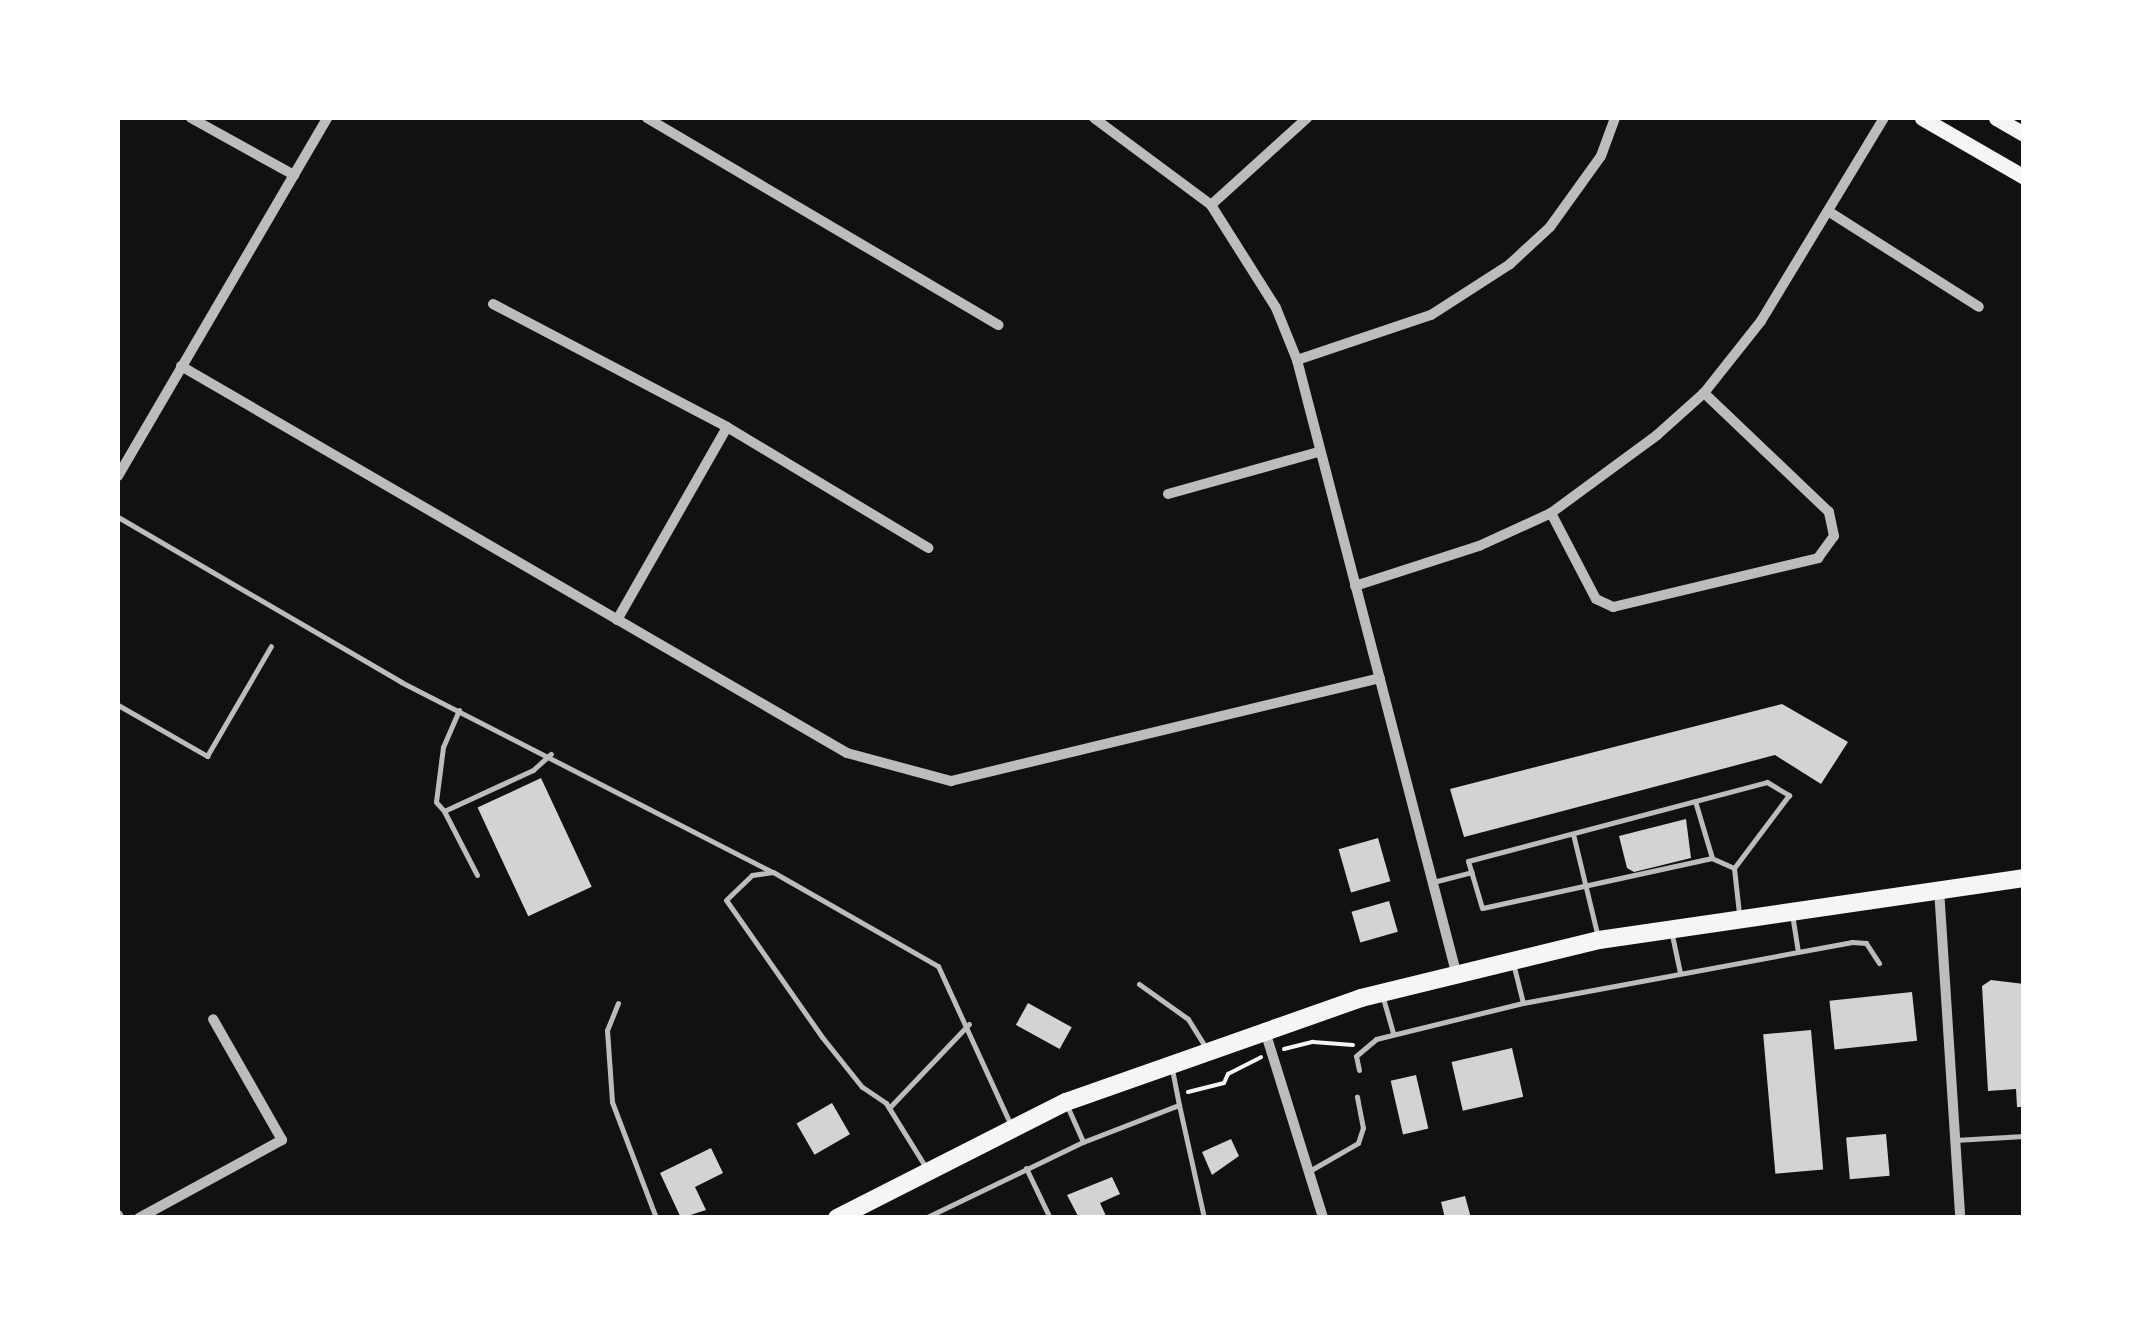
<!DOCTYPE html>
<style>
body{margin:0}
#map{position:relative;width:2141px;height:1335px;overflow:hidden;background:#111;font-family:"Titillium Web",sans-serif}
div>[style]{position:absolute}
.building>*{inset:0;background:#d3d3d3;transform-origin:0 0}
.path>*{height:4px;margin:-2px;padding:0 2px;transform-origin:2px;border-radius:2px;background:#f5f5f5}
.service>*{height:5px;margin:-2.5px;padding:0 2.5px;transform-origin:2.5px;border-radius:2.5px;background:#bcbcbc}
.minor>*{height:10px;margin:-5px;padding:0 5px;transform-origin:5px;border-radius:5px;background:#bcbcbc}
.secondary>*{height:15px;margin:-7.5px;padding:0 7.5px;transform-origin:7.5px;border-radius:7.5px;background:#f5f5f5}
.trunk>*{height:18px;margin:-9px;padding:0 9px;transform-origin:9px;border-radius:9px;background:#f5f5f5}
span{translate:-50% -50%;white-space:nowrap;text-align:center;line-height:1.15;-webkit-text-stroke:8px #fff;paint-order:stroke}
.frame{position:absolute;inset:0;border:120px solid #fff;pointer-events:none}
</style>
<div id="map">
<div class="building">
<div style="clip-path:polygon(1782px 704px,1848px 742px,1821px 784px,1775px 755px,1464px 837px,1450px 789px)"></div>
<div style="left:541px;top:778px;width:120px;height:70px;rotate:65deg"></div>
<div style="clip-path:polygon(1686px 819px,1691px 858px,1634px 872px,1627px 868px,1619px 836px)"></div>
<div style="left:1378px;top:838px;width:45px;height:41px;rotate:74deg"></div>
<div style="left:1389px;top:901px;width:32px;height:39px;rotate:74deg"></div>
<div style="clip-path:polygon(1991px 980px,2024px 984px,2024px 1107px,2017px 1107px,2016px 1089px,1988px 1091px,1982px 986px)"></div>
<div style="left:1912px;top:992px;width:49px;height:83px;rotate:84deg"></div>
<div style="left:1028px;top:1003px;width:50px;height:25px;rotate:29deg"></div>
<div style="left:1811px;top:1030px;width:140px;height:48px;rotate:85deg"></div>
<div style="left:1512px;top:1048px;width:50px;height:62px;rotate:77deg"></div>
<div style="left:1416px;top:1075px;width:55px;height:26px;rotate:77deg"></div>
<div style="left:832px;top:1103px;width:36px;height:41px;rotate:60deg"></div>
<div style="left:1886px;top:1134px;width:42px;height:40px;rotate:85deg"></div>
<div style="clip-path:polygon(1231px 1139px,1239px 1156px,1212px 1175px,1202px 1152px)"></div>
<div style="clip-path:polygon(711px 1148px,723px 1173px,695px 1187px,706px 1210px,681px 1218px,660px 1173px)"></div>
<div style="clip-path:polygon(1112px 1177px,1120px 1194px,1100px 1203px,1107px 1218px,1079px 1218px,1067px 1195px)"></div>
<div style="clip-path:polygon(1465px 1196px,1471px 1218px,1445px 1218px,1441px 1202px)"></div>
</div>
<div class="path">
<div style="left:1284px;top:1049px;width:30px;rotate:-14deg"></div>
<div style="left:1313px;top:1042px;width:40px;rotate:4.3deg"></div>
<div style="left:1188px;top:1092px;width:37px;rotate:-14deg"></div>
<div style="left:1224px;top:1083px;width:10px;rotate:-66deg"></div>
<div style="left:1228px;top:1074px;width:37px;rotate:-27deg"></div>
</div>
<div class="service">
<div style="left:118px;top:517px;width:328px;rotate:30.2deg"></div>
<div style="left:401px;top:682px;width:415px;rotate:27.1deg"></div>
<div style="left:118px;top:705px;width:103px;rotate:29.8deg"></div>
<div style="left:207px;top:756px;width:127px;rotate:-59.8deg"></div>
<div style="left:459px;top:710px;width:40px;rotate:113.4deg"></div>
<div style="left:443px;top:747px;width:55px;rotate:97.3deg"></div>
<div style="left:436px;top:802px;width:12px;rotate:48deg"></div>
<div style="left:444px;top:811px;width:98px;rotate:-24.7deg"></div>
<div style="left:533px;top:770px;width:24px;rotate:-42deg"></div>
<div style="left:1695px;top:801px;width:59px;rotate:73.4deg"></div>
<div style="left:444px;top:811px;width:72px;rotate:62.7deg"></div>
<div style="left:1573px;top:834px;width:106px;rotate:76.4deg"></div>
<div style="left:1734px;top:868px;width:24px;rotate:-156deg"></div>
<div style="left:1712px;top:858px;width:235px;rotate:167.7deg"></div>
<div style="left:1482px;top:908px;width:49px;rotate:-106.6deg"></div>
<div style="left:1468px;top:861px;width:309px;rotate:-14.8deg"></div>
<div style="left:1767px;top:782px;width:26px;rotate:31deg"></div>
<div style="left:1789px;top:795px;width:91px;rotate:127deg"></div>
<div style="left:1734px;top:868px;width:45px;rotate:83.7deg"></div>
<div style="left:1433px;top:882px;width:40px;rotate:-14.4deg"></div>
<div style="left:1792px;top:914px;width:37px;rotate:81deg"></div>
<div style="left:1672px;top:935px;width:38px;rotate:78deg"></div>
<div style="left:1514px;top:967px;width:37px;rotate:76deg"></div>
<div style="left:1139px;top:984px;width:60px;rotate:35.5deg"></div>
<div style="left:1188px;top:1019px;width:34px;rotate:58deg"></div>
<div style="left:1383px;top:998px;width:37px;rotate:74deg"></div>
<div style="left:618px;top:1003px;width:29px;rotate:112deg"></div>
<div style="left:607px;top:1030px;width:72px;rotate:86deg"></div>
<div style="left:612px;top:1102px;width:124px;rotate:69.2deg"></div>
<div style="left:1359px;top:1070px;width:14px;rotate:-102deg"></div>
<div style="left:1356px;top:1056px;width:26px;rotate:-40deg"></div>
<div style="left:1376px;top:1039px;width:151px;rotate:-13.8deg"></div>
<div style="left:1523px;top:1003px;width:335px;rotate:-10.5deg"></div>
<div style="left:1852px;top:942px;width:14px;rotate:4deg"></div>
<div style="left:1866px;top:943px;width:24px;rotate:57deg"></div>
<div style="left:1179px;top:1105px;width:116px;rotate:77.5deg"></div>
<div style="left:889px;top:1108px;width:116px;rotate:-46.4deg"></div>
<div style="left:1068px;top:1108px;width:37px;rotate:66deg"></div>
<div style="left:1955px;top:1140px;width:69px;rotate:-3.3deg"></div>
<div style="left:925px;top:1166px;width:74px;rotate:-121.8deg"></div>
<div style="left:886px;top:1103px;width:29px;rotate:-146deg"></div>
<div style="left:862px;top:1087px;width:64px;rotate:-128.7deg"></div>
<div style="left:822px;top:1037px;width:167px;rotate:-125deg"></div>
<div style="left:726px;top:900px;width:36px;rotate:-44deg"></div>
<div style="left:752px;top:875px;width:21px;rotate:-8deg"></div>
<div style="left:773px;top:872px;width:190px;rotate:29.7deg"></div>
<div style="left:938px;top:966px;width:173px;rotate:65.4deg"></div>
<div style="left:1026px;top:1168px;width:55px;rotate:64.4deg"></div>
<div style="left:1311px;top:1170px;width:54px;rotate:-29.9deg"></div>
<div style="left:1358px;top:1143px;width:16px;rotate:-72deg"></div>
<div style="left:1363px;top:1128px;width:32px;rotate:-101deg"></div>
<div style="left:925px;top:1218px;width:175px;rotate:-25.7deg"></div>
<div style="left:1083px;top:1142px;width:103px;rotate:-21.1deg"></div>
<div style="left:1179px;top:1105px;width:37px;rotate:-101deg"></div>
</div>
<div class="minor">
<div style="left:191px;top:118px;width:118px;rotate:29deg"></div>
<div style="left:647px;top:118px;width:408px;rotate:30.5deg"></div>
<div style="left:1094px;top:118px;width:146px;rotate:36.6deg"></div>
<div style="left:1211px;top:205px;width:122px;rotate:57.7deg"></div>
<div style="left:1276px;top:308px;width:56px;rotate:68deg"></div>
<div style="left:1297px;top:360px;width:632px;rotate:75.44deg"></div>
<div style="left:1211px;top:205px;width:130px;rotate:-42.2deg"></div>
<div style="left:1831px;top:213px;width:175px;rotate:32.4deg"></div>
<div style="left:493px;top:304px;width:264px;rotate:27.7deg"></div>
<div style="left:727px;top:427px;width:235px;rotate:31deg"></div>
<div style="left:1297px;top:360px;width:141px;rotate:-18.6deg"></div>
<div style="left:1431px;top:315px;width:94px;rotate:-32.8deg"></div>
<div style="left:1510px;top:264px;width:54px;rotate:-42.8deg"></div>
<div style="left:1550px;top:227px;width:87px;rotate:-54.3deg"></div>
<div style="left:1601px;top:156px;width:40px;rotate:-69.8deg"></div>
<div style="left:181px;top:366px;width:770px;rotate:30.16deg"></div>
<div style="left:847px;top:753px;width:108px;rotate:15.1deg"></div>
<div style="left:951px;top:781px;width:441px;rotate:-13.5deg"></div>
<div style="left:118px;top:476px;width:415px;rotate:-59.7deg"></div>
<div style="left:1168px;top:494px;width:156px;rotate:-15.6deg"></div>
<div style="left:1551px;top:513px;width:97px;rotate:62.4deg"></div>
<div style="left:1596px;top:599px;width:19px;rotate:25deg"></div>
<div style="left:1613px;top:607px;width:211px;rotate:-13.4deg"></div>
<div style="left:1818px;top:558px;width:27px;rotate:-54deg"></div>
<div style="left:1834px;top:536px;width:25px;rotate:-102deg"></div>
<div style="left:1829px;top:512px;width:173px;rotate:-136.4deg"></div>
<div style="left:1355px;top:586px;width:130px;rotate:-17.9deg"></div>
<div style="left:1479px;top:546px;width:79px;rotate:-24.6deg"></div>
<div style="left:1551px;top:513px;width:132px;rotate:-36.3deg"></div>
<div style="left:1657px;top:435px;width:63px;rotate:-41.8deg"></div>
<div style="left:1704px;top:393px;width:92px;rotate:-51.6deg"></div>
<div style="left:1761px;top:321px;width:237px;rotate:-58.8deg"></div>
<div style="left:617px;top:620px;width:222px;rotate:-60.3deg"></div>
<div style="left:1939px;top:889px;width:330px;rotate:86.3deg"></div>
<div style="left:1264px;top:1028px;width:199px;rotate:72.7deg"></div>
<div style="left:118px;top:1215px;width:3px;rotate:72deg"></div>
<div style="left:139px;top:1218px;width:163px;rotate:-28.6deg"></div>
<div style="left:282px;top:1140px;width:139px;rotate:-119.7deg"></div>
</div>
<div class="secondary">
<div style="left:1922px;top:118px;width:118px;rotate:30deg"></div>
<div style="left:1996px;top:118px;width:32px;rotate:30deg"></div>
</div>
<div class="trunk">
<div style="left:837px;top:1218px;width:257px;rotate:-26.9deg"></div>
<div style="left:1066px;top:1102px;width:313px;rotate:-19.4deg"></div>
<div style="left:1361px;top:998px;width:245px;rotate:-13.7deg"></div>
<div style="left:1599px;top:940px;width:429px;rotate:-8.3deg"></div>
</div>
<div class="frame"></div>
</div>
